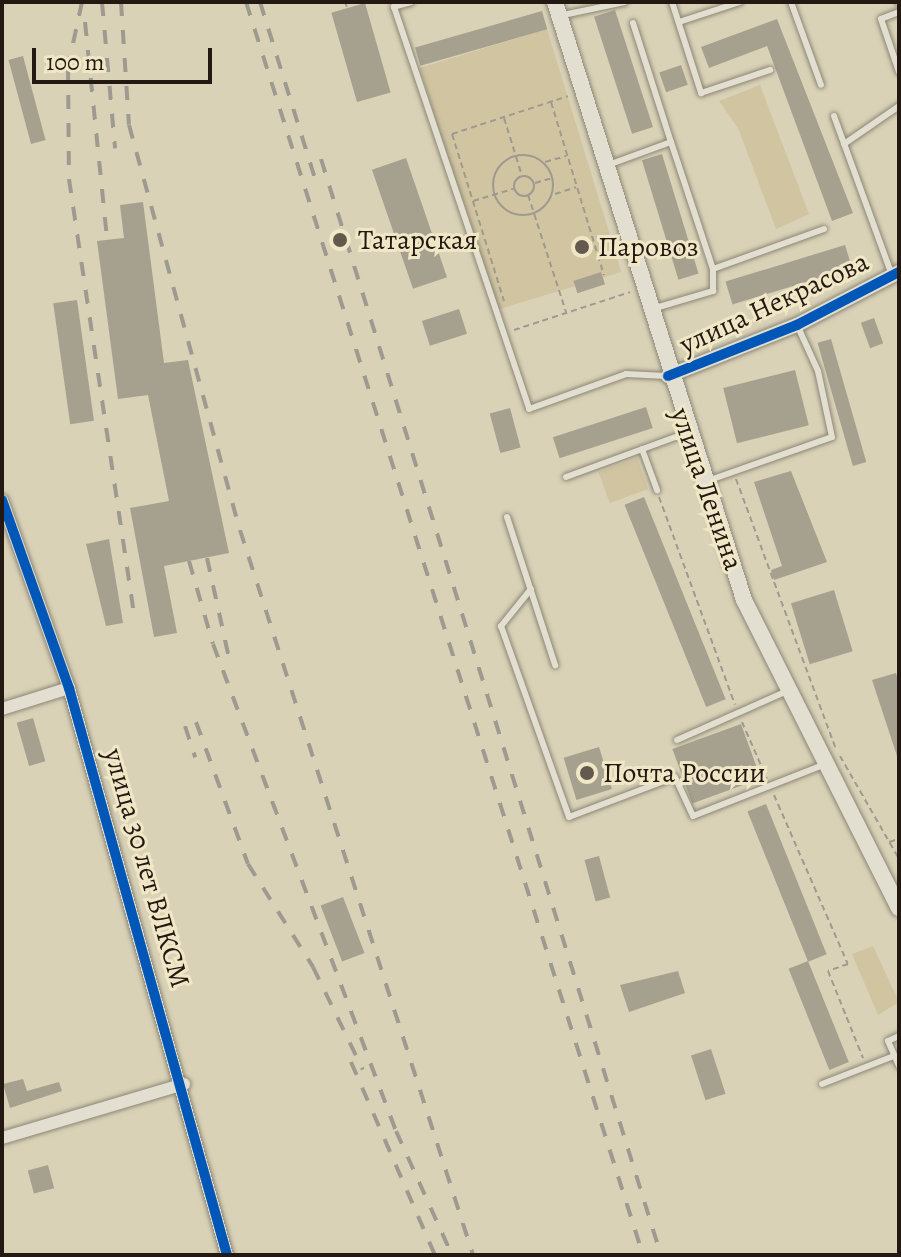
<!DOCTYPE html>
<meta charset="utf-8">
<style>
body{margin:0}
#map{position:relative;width:901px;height:1257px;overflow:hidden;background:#dad2b7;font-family:Alegreya,serif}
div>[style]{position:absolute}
.green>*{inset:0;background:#d0c4a1;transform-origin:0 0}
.building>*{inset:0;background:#a6a08f;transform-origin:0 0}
.path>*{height:2px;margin-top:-1px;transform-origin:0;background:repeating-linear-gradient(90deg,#9e9a90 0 6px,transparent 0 10px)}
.path>.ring{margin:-1px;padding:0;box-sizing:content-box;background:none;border:2px solid #9e9a90;border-radius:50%}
.roads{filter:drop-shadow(0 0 2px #8b8676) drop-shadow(0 0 2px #8b8676)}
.service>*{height:6px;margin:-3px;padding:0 3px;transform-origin:3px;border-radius:3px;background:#e2ded0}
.minor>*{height:12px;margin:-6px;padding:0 6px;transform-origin:6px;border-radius:6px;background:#e2ded0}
.tertiary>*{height:14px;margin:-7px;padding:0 7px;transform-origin:7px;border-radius:7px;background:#e2ded0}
.secondary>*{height:16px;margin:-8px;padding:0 8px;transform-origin:8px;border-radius:8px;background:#e2ded0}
.rail>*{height:4px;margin-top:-2px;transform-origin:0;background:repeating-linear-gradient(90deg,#9e9a90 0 14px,transparent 0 28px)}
.cycleway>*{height:10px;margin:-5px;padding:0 5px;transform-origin:5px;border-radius:5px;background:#0057b8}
.dots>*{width:22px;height:22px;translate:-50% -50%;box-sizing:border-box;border:4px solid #f0e7c7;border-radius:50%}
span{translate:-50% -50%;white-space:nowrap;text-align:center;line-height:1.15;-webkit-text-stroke:6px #f0e7c7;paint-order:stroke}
.poi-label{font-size:28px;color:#231812}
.left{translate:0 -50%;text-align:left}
.street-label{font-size:28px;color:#231812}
.frame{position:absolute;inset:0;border:4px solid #231812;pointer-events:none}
.scale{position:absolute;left:32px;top:48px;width:180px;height:36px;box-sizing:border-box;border:4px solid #231812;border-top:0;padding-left:10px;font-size:24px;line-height:28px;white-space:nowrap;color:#231812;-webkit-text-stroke:6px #f0e7c7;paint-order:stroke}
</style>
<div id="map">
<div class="green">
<div style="left:547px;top:29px;width:254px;height:133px;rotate:73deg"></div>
<div style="clip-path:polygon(760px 85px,809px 214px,776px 229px,738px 128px,719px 101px)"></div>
<div style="left:637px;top:458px;width:33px;height:41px;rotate:70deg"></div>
<div style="clip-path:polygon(873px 946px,899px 1002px,878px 1015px,852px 954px)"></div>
</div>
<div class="building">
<div style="left:365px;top:3px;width:93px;height:35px;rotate:74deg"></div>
<div style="left:615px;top:10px;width:123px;height:22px;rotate:72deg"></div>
<div style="left:542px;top:11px;width:19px;height:132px;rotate:74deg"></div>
<div style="clip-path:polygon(777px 19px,853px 213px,832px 221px,767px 46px,709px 68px,701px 47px)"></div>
<div style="left:23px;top:56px;width:87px;height:15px;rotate:75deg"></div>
<div style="left:681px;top:65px;width:21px;height:23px;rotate:71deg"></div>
<div style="left:662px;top:154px;width:125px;height:21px;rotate:73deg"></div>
<div style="left:406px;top:158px;width:126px;height:36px;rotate:71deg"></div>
<div style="clip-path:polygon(143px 202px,164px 363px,188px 360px,229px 553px,164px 566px,177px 633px,154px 637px,130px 508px,169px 501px,148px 395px,118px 399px,97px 241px,124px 238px,120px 205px)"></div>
<div style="left:845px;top:245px;width:24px;height:125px;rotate:73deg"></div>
<div style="left:601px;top:272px;width:13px;height:29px;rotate:72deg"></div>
<div style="left:77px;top:300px;width:122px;height:24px;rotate:82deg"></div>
<div style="left:459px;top:309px;width:26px;height:39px;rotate:72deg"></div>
<div style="left:874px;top:318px;width:27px;height:14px;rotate:70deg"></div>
<div style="left:831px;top:339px;width:128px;height:14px;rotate:74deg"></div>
<div style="left:795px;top:370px;width:57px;height:74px;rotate:76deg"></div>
<div style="left:646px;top:407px;width:22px;height:98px;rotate:72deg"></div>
<div style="left:510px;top:408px;width:41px;height:21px;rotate:75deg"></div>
<div style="clip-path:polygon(791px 471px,827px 562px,774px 580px,771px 570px,782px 566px,754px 482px)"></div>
<div style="left:644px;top:497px;width:218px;height:21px;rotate:68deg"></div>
<div style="clip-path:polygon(109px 539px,123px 623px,106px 626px,86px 544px)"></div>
<div style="left:834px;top:590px;width:64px;height:45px;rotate:73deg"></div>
<div style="clip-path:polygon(896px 673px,899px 683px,897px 756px,872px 680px)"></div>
<div style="left:33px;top:718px;width:45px;height:17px;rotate:74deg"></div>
<div style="left:741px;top:724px;width:58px;height:73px;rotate:70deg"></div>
<div style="left:599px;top:747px;width:44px;height:37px;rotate:73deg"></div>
<div style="left:766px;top:804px;width:162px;height:20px;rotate:68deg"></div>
<div style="left:599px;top:856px;width:43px;height:15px;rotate:75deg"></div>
<div style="left:343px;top:897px;width:60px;height:24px;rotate:69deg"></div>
<div style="left:808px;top:961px;width:109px;height:21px;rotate:68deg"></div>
<div style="clip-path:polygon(678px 971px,685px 993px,629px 1012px,620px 985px)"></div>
<div style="left:711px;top:1049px;width:47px;height:21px;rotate:72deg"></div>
<div style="clip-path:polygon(23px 1079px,27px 1091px,59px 1082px,62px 1091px,10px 1108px,3px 1084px)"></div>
<div style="left:48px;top:1165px;width:24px;height:21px;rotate:75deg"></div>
</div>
<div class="path">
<div style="left:345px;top:2px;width:5px;rotate:68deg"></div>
<div style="left:551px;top:102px;width:181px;rotate:73deg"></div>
<div style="left:504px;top:118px;width:58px;rotate:72.8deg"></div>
<div style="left:452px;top:134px;width:175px;rotate:72.7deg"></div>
<div style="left:452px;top:134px;width:122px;rotate:-18.1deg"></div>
<div class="ring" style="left:493px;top:155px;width:58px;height:58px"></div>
<div style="left:545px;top:162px;width:22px;rotate:-16deg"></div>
<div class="ring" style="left:514px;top:176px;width:18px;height:18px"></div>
<div style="left:535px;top:183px;width:18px;rotate:-16deg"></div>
<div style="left:555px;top:194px;width:22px;rotate:-18deg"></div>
<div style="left:528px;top:195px;width:123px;rotate:72deg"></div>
<div style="left:473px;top:201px;width:42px;rotate:-16.7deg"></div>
<div style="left:514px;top:330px;width:122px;rotate:-18.1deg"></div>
<div style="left:736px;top:479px;width:286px;rotate:69.7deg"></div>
<div style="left:659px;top:497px;width:221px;rotate:69.9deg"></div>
<div style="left:742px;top:722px;width:62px;rotate:66.3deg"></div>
<div style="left:840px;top:756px;width:119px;rotate:60.2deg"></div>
<div style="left:774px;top:795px;width:184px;rotate:66.4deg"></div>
<div style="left:848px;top:964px;width:21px;rotate:161deg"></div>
<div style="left:828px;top:971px;width:94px;rotate:68.1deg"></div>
<div style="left:889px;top:842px;width:10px;rotate:-17deg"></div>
</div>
<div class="roads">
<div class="service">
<div style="left:411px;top:2px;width:18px;rotate:164deg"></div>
<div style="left:394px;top:7px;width:424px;rotate:71.4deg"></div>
<div style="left:529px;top:409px;width:103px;rotate:-19.8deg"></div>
<div style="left:626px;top:374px;width:40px;rotate:2.9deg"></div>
<div style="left:672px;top:2px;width:96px;rotate:72.3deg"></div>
<div style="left:701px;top:93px;width:73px;rotate:-18.4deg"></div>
<div style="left:791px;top:2px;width:88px;rotate:70.1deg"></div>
<div style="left:899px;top:2px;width:1px;rotate:90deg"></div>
<div style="left:899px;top:12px;width:19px;rotate:159deg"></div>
<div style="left:881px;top:19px;width:56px;rotate:71.2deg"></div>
<div style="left:563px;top:15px;width:63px;rotate:-11.8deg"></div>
<div style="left:679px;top:22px;width:64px;rotate:-18.2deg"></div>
<div style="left:633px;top:23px;width:125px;rotate:72.3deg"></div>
<div style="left:834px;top:116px;width:169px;rotate:70deg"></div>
<div style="left:844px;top:144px;width:67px;rotate:-34.6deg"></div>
<div style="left:608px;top:165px;width:67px;rotate:-20.1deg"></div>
<div style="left:671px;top:142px;width:134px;rotate:71.7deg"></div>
<div style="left:713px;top:269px;width:118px;rotate:-19.8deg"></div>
<div style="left:652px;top:309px;width:64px;rotate:-16.4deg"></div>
<div style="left:713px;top:291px;width:22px;rotate:-90deg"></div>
<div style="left:642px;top:449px;width:44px;rotate:69.9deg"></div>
<div style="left:566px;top:477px;width:131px;rotate:-20.1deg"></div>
<div style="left:710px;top:480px;width:129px;rotate:-19.4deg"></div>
<div style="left:832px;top:437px;width:67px;rotate:-102deg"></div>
<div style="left:818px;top:371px;width:48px;rotate:-114.4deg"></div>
<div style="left:507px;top:517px;width:156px;rotate:72deg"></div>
<div style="left:531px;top:589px;width:48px;rotate:129deg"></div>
<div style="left:501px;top:626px;width:203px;rotate:70.4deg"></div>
<div style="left:569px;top:817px;width:113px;rotate:-20.7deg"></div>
<div style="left:675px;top:777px;width:43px;rotate:65.2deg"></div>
<div style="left:693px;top:816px;width:140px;rotate:-21.4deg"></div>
<div style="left:677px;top:740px;width:120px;rotate:-24deg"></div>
<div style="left:899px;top:1036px;width:12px;rotate:156deg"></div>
<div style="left:888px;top:1041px;width:27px;rotate:66deg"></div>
<div style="left:822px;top:1084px;width:77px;rotate:-21.3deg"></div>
</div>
<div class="minor">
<div style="left:2px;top:500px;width:200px;rotate:70.4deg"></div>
<div style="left:69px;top:688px;width:589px;rotate:74.43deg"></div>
<div style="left:2px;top:709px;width:70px;rotate:-17.4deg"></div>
<div style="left:2px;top:1138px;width:190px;rotate:-16.5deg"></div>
</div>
<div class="tertiary">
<div style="left:668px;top:376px;width:139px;rotate:-21.6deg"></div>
<div style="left:797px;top:325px;width:115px;rotate:-27.5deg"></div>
</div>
<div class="secondary">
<div style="left:555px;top:2px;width:627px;rotate:72.46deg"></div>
<div style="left:744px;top:600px;width:345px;rotate:63.3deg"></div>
</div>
</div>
<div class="rail">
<div style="left:82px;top:2px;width:66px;rotate:102.2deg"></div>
<div style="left:68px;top:67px;width:112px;rotate:89.5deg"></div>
<div style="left:69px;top:179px;width:438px;rotate:81.5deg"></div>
<div style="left:102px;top:2px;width:147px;rotate:84.9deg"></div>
<div style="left:121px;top:2px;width:123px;rotate:86.3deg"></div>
<div style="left:129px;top:125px;width:420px;rotate:74.7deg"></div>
<div style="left:240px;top:530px;width:762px;rotate:72.18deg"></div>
<div style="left:246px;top:2px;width:1314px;rotate:72.42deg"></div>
<div style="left:260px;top:2px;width:189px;rotate:72.7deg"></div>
<div style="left:85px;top:22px;width:219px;rotate:84.2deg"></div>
<div style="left:321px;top:159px;width:1148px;rotate:72.77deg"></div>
<div style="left:207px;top:558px;width:107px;rotate:77.6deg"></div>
<div style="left:189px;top:561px;width:86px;rotate:73.9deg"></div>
<div style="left:213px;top:644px;width:520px;rotate:69.41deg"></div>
<div style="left:396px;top:1131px;width:136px;rotate:65.7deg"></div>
<div style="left:196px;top:722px;width:151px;rotate:69.9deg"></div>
<div style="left:248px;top:864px;width:122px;rotate:57.7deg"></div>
<div style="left:313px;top:967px;width:114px;rotate:64.1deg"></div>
<div style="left:185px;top:726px;width:33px;rotate:72deg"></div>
<div style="left:351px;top:1062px;width:210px;rotate:66.5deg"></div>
</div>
<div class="cycleway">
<div style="left:668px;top:376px;width:139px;rotate:-21.6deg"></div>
<div style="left:797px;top:325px;width:115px;rotate:-27.5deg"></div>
<div style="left:2px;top:500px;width:200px;rotate:70.4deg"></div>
<div style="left:69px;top:688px;width:589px;rotate:74.43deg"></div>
</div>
<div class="dots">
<div style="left:340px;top:240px;background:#63594c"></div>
<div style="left:582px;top:247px;background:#63594c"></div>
<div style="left:587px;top:773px;background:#63594c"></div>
</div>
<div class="poi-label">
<span class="left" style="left:358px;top:240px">Татарская</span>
<span class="left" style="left:598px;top:247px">Паровоз</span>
<span class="left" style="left:603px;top:773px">Почта России</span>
</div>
<div class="street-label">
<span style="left:774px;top:303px;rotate:-25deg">улица Некрасова</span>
<span style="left:707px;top:489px;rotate:71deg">улица Ленина</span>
<span style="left:147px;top:868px;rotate:74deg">улица 30 лет ВЛКСМ</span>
</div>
<div class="frame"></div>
<div class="scale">100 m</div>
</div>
